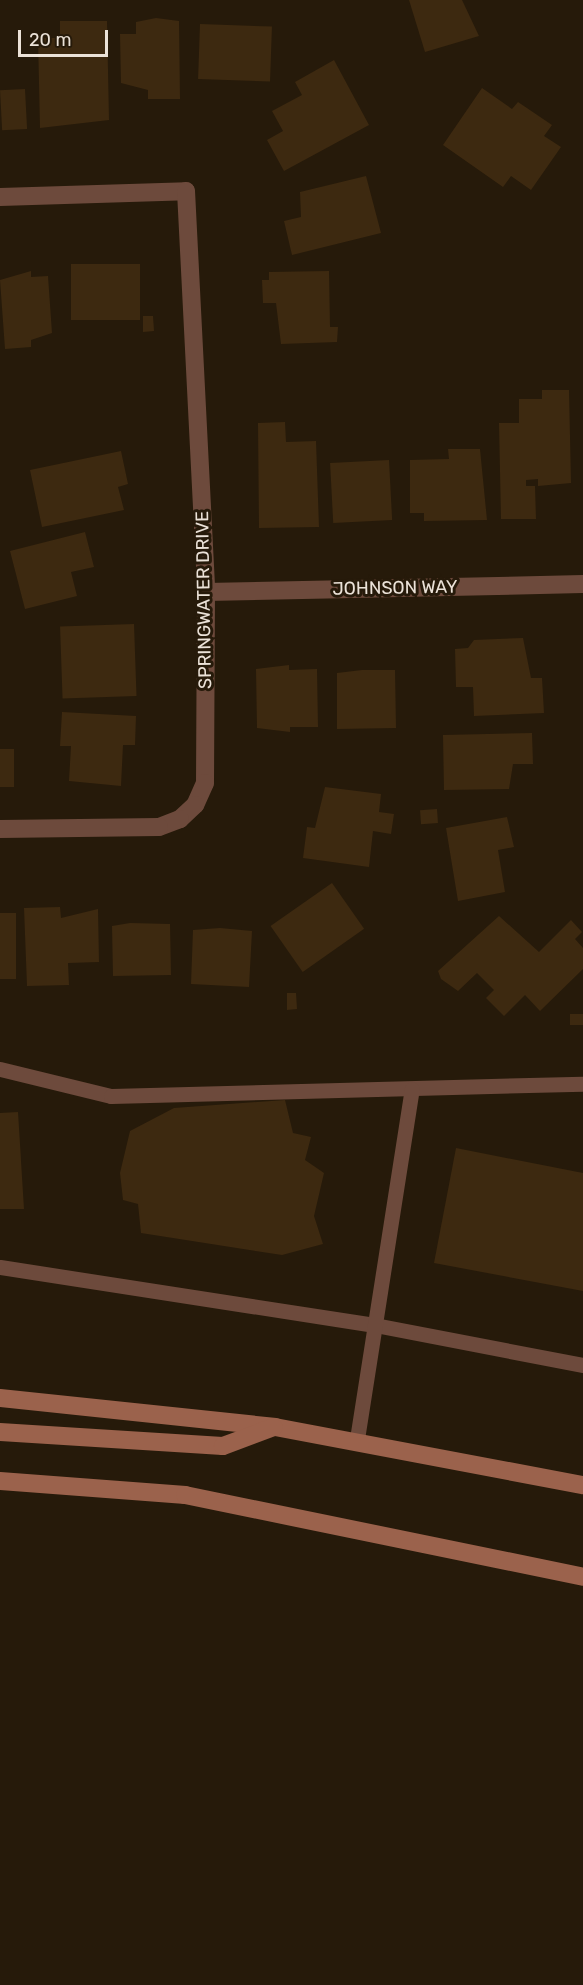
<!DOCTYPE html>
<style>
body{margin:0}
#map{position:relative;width:583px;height:1985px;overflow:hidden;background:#261a0a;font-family:Rubik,sans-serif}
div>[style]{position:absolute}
.building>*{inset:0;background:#3d2910;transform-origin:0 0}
.lane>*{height:15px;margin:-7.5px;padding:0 7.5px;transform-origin:7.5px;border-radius:7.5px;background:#6d4a3c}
.street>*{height:18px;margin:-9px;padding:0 9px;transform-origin:9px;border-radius:9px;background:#6d4a3c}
.secondary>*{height:18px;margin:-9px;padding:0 9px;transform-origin:9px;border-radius:9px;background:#9b624c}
span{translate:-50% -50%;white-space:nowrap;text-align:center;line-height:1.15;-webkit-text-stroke:6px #261a0a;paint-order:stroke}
.street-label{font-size:18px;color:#ebe2d8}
.scale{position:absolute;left:18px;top:30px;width:90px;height:27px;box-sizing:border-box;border:3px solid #ebe2d8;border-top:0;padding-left:8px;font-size:18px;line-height:21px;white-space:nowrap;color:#ebe2d8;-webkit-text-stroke:4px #261a0a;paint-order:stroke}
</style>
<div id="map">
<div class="building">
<div style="clip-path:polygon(409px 0,462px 0,479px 36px,425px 52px)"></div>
<div style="clip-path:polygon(156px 18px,179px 21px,180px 99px,148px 99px,148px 90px,121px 83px,120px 34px,136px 34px,136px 22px)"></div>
<div style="clip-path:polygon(60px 21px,107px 21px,109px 120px,40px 128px,38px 38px,60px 38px)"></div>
<div style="left:200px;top:24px;width:72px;height:55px;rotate:2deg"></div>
<div style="clip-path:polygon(334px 60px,369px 125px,284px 171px,267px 140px,283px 131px,272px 111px,302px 95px,295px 82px)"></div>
<div style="clip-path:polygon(482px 88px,512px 109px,518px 102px,552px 125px,544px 136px,561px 147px,531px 190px,511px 176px,503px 187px,443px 145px)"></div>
<div style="left:25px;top:89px;width:40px;height:25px;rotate:87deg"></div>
<div style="clip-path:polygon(366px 176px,381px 233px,292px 255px,284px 221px,301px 217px,300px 192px)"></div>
<div style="left:140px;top:264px;width:56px;height:69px;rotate:90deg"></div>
<div style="clip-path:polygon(31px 271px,31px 277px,48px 276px,52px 333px,31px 340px,31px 347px,5px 349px,0 280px)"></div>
<div style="clip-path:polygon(329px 271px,330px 327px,338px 327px,337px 342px,281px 344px,276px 303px,263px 303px,262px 280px,269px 280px,269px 272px)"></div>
<div style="clip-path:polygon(143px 316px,153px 316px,154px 331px,143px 332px)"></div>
<div style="clip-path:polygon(542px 390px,569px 390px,571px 483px,538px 486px,538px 479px,526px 480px,526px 486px,535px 486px,536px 519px,501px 519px,499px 423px,519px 423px,519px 399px,542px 399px)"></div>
<div style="clip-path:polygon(285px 422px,286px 442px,316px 441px,319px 527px,259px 528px,258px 423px)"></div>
<div style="clip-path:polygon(448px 449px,480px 449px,487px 520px,424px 521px,424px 513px,410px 513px,410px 460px,449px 459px)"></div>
<div style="clip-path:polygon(121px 451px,128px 484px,118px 487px,124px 510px,42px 527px,30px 470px)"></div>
<div style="left:389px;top:460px;width:60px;height:59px;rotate:87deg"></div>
<div style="clip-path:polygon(85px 532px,94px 567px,71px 572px,77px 596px,25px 609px,10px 551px)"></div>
<div style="left:134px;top:624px;width:72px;height:74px;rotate:88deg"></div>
<div style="clip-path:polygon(523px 638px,531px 678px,542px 678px,544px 713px,474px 716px,473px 687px,456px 687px,455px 649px,468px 648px,474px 640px)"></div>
<div style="clip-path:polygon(289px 665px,289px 670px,317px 669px,318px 727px,290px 727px,290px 732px,257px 728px,256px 669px)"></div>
<div style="clip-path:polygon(362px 670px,395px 670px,396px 728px,337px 729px,337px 673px)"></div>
<div style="clip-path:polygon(62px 712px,136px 716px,135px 745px,123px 745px,121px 786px,69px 781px,71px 746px,60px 746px)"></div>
<div style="clip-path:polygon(532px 733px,533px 764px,513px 764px,509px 789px,444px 790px,443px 735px)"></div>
<div style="left:0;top:749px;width:14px;height:38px"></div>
<div style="clip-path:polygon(325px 787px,381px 794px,379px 812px,394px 814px,391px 834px,373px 831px,369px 867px,303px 858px,307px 827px,315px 828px)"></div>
<div style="left:437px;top:809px;width:14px;height:17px;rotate:86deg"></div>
<div style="clip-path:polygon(507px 817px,514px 847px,498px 850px,505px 892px,458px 901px,446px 828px)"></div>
<div style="left:332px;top:883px;width:56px;height:75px;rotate:55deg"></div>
<div style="clip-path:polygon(60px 907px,61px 918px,98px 909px,99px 962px,68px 963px,69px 985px,27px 986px,24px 908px)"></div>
<div style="left:0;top:913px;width:16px;height:66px"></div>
<div style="clip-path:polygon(499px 916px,539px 952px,571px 920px,582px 932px,575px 939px,583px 948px,583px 969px,540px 1011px,525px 995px,504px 1016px,486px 998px,494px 990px,477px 973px,458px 991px,441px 979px,438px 971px)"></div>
<div style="clip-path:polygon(130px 923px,170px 924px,171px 975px,113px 976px,112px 926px)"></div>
<div style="clip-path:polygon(220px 928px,252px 931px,249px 987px,191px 984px,193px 930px)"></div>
<div style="clip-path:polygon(287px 993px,296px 993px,297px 1009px,287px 1010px)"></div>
<div style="left:570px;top:1014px;width:13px;height:11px"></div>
<div style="clip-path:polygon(285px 1100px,293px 1133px,311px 1137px,305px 1160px,324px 1173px,314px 1216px,323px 1244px,282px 1255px,141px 1233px,138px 1204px,123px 1200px,120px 1173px,130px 1131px,174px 1108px)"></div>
<div style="clip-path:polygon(18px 1112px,24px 1209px,0 1209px,0 1113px)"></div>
<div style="clip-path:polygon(456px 1148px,583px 1173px,583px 1291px,434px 1263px)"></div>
</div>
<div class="lane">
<div style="left:0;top:1069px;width:114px;rotate:13.7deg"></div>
<div style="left:111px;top:1096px;width:472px;rotate:-1.5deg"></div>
<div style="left:0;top:1267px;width:379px;rotate:8.8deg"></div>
<div style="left:375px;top:1325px;width:212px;rotate:10.9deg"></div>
<div style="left:357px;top:1439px;width:354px;rotate:-81.1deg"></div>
</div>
<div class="street">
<div style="left:0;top:197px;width:186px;rotate:-1.8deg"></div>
<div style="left:186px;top:191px;width:401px;rotate:87.1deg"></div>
<div style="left:206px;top:592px;width:191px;rotate:90.3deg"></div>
<div style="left:205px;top:783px;width:24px;rotate:114deg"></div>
<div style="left:195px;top:805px;width:21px;rotate:137deg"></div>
<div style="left:180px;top:819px;width:22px;rotate:159deg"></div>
<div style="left:159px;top:827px;width:159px;rotate:179.3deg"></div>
<div style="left:206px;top:592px;width:377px;rotate:-1.2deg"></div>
</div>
<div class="secondary">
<div style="left:0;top:1398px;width:277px;rotate:6deg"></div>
<div style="left:275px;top:1427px;width:313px;rotate:10.7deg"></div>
<div style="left:0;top:1432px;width:223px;rotate:3.6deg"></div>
<div style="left:223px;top:1446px;width:54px;rotate:-20.4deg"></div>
<div style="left:0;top:1481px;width:186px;rotate:4.3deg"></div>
<div style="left:185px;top:1495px;width:406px;rotate:11.6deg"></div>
</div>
<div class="street-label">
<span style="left:395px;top:588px;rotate:-1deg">JOHNSON WAY</span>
<span style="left:204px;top:600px;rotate:-91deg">SPRINGWATER DRIVE</span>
</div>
<div class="scale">20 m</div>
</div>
